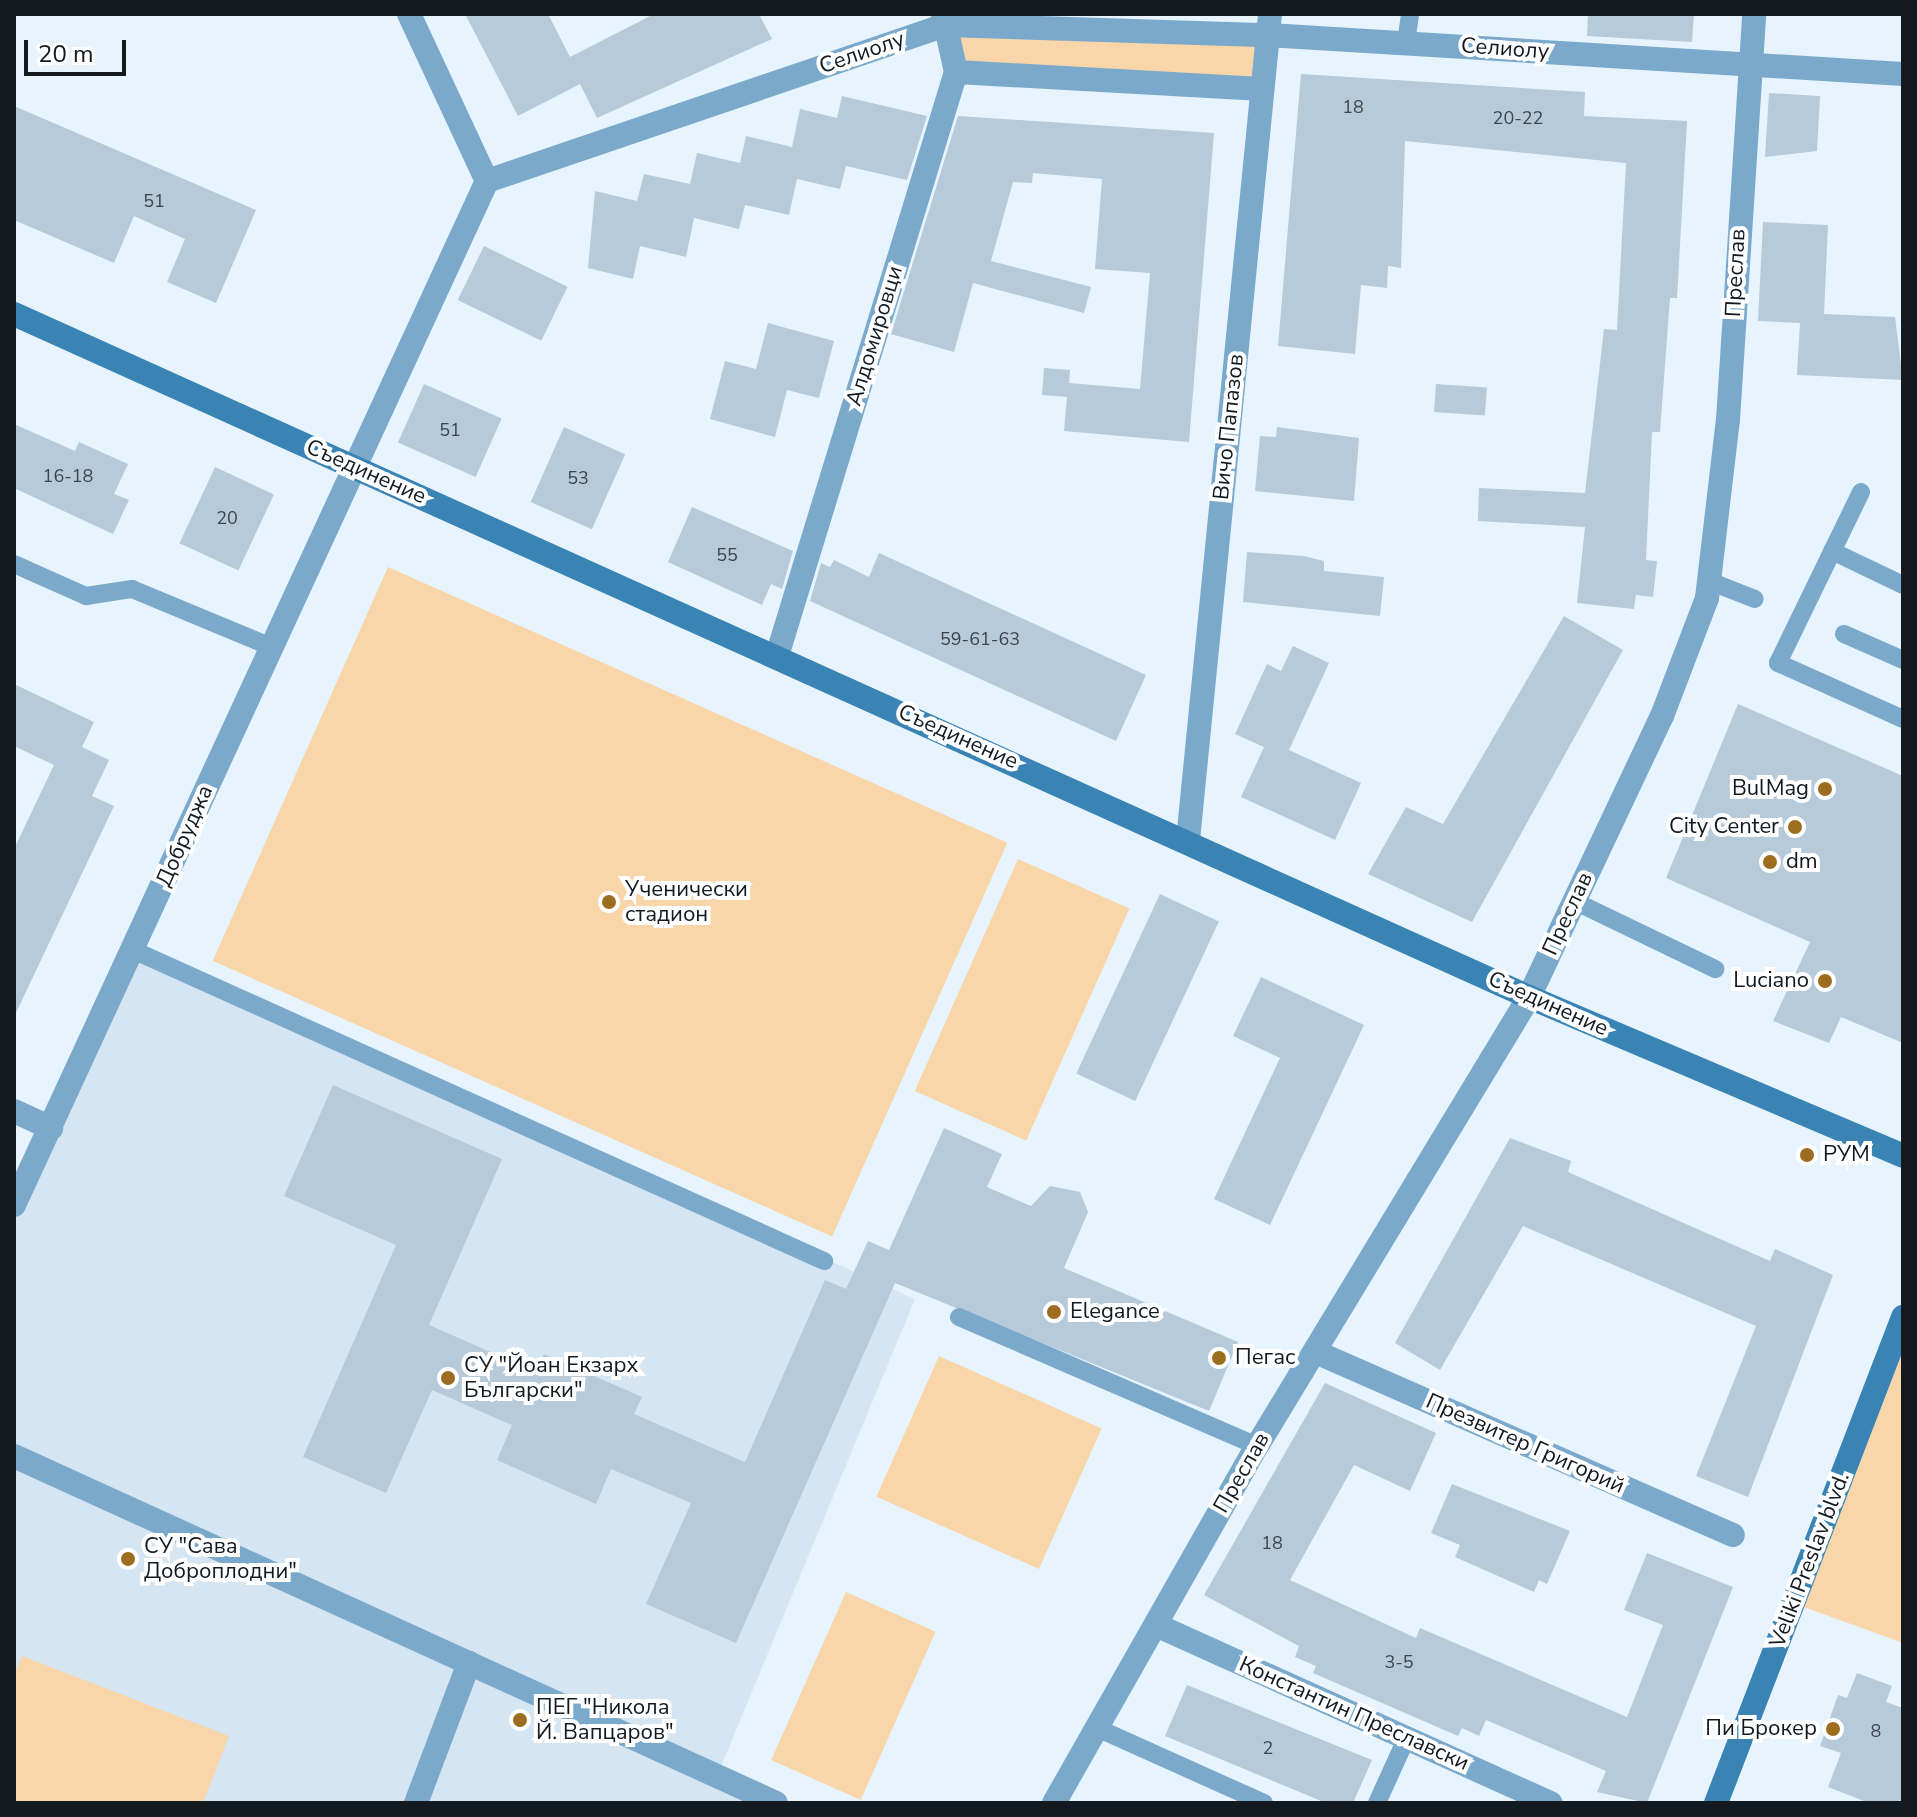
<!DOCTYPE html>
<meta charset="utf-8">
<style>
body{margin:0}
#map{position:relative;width:1917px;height:1817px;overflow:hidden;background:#e7f4fe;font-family:"Nunito Sans",sans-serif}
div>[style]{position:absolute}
.built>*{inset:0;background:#d5e5f1}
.green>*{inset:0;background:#f8d6a9;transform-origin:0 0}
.building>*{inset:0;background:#b6cada;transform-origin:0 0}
.lane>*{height:18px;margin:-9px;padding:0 9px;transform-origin:9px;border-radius:9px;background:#7ba9cb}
.street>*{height:24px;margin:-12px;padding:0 12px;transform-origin:12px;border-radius:12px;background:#7ba9cb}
.secondary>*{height:24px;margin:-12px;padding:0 12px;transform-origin:12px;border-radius:12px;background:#3a83b5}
.dots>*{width:22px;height:22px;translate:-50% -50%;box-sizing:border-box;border:4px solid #fff;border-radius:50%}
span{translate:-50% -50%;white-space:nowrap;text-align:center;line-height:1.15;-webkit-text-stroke:8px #fff;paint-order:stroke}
.number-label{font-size:18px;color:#3b454e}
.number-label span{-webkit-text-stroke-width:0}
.street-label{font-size:22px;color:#12191f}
.poi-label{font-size:22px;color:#12191f}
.right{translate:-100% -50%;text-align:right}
.left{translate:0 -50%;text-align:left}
.frame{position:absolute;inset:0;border:16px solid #12191f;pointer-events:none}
.scale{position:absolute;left:24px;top:40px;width:102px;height:36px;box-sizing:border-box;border:4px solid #12191f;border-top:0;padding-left:10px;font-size:24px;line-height:28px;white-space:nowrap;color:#12191f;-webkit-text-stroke:6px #fff;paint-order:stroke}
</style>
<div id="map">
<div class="built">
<div style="clip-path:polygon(133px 950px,915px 1299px,717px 1776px,776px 1803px,14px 1803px,14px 1204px)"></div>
</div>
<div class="green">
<div style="clip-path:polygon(945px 25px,1268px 35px,1262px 89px,956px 72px)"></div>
<div style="left:388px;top:567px;width:678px;height:431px;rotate:24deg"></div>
<div style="left:1018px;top:859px;width:122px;height:254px;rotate:24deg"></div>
<div style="clip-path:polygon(1903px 1317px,1903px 1643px,1793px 1603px)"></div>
<div style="left:939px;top:1356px;width:178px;height:154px;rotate:24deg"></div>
<div style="left:846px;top:1592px;width:98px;height:184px;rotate:24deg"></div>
<div style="clip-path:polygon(22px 1656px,229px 1736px,203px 1803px,14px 1803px,14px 1676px)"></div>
</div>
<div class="building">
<div style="clip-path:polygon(465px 14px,548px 14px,570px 57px,654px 14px,759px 14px,772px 39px,597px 118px,580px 84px,518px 116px)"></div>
<div style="clip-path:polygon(1588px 14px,1694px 14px,1692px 42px,1587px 36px)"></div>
<div style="clip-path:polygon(1301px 74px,1585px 92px,1584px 116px,1687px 121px,1677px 298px,1670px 298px,1660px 432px,1652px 432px,1646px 560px,1657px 561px,1653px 597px,1636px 595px,1634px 609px,1577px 603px,1585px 527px,1478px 521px,1479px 488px,1585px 493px,1604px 329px,1617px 330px,1626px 163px,1405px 141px,1401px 268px,1388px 266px,1387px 288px,1361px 285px,1355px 354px,1278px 346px)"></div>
<div style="clip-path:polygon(1769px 93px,1820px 96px,1817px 151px,1765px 157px)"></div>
<div style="clip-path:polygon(842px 96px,927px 116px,907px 180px,846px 166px,840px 189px,797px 179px,789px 215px,745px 205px,739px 229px,694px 218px,686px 257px,640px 246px,633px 279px,588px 268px,595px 191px,637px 201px,644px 174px,690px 184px,697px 153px,740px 163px,746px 136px,792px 147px,800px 109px,837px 118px)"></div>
<div style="clip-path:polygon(14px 106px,256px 210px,216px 303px,167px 282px,185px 239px,134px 216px,114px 263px,14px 220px)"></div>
<div style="clip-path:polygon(958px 116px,1214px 133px,1189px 442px,1064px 431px,1067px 397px,1042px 395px,1044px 368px,1070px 370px,1069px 383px,1140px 389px,1150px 273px,1095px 269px,1102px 179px,1033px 173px,1032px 183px,1013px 182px,991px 261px,1091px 287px,1084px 313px,973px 283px,954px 352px,891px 334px)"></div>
<div style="clip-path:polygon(1763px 222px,1828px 225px,1824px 314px,1895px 317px,1903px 380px,1797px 375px,1800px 323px,1758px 321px)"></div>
<div style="left:484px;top:246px;width:93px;height:60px;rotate:26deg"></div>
<div style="clip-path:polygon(768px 323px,834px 341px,819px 398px,787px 390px,775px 437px,710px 419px,725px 361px,756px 369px)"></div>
<div style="left:424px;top:384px;width:85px;height:64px;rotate:24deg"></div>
<div style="left:1436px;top:384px;width:51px;height:28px;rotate:4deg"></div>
<div style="clip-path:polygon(14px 424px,75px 451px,79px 442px,128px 464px,114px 494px,129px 500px,113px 534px,14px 488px)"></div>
<div style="left:564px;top:427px;width:67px;height:82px;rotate:24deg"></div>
<div style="clip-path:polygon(1277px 427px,1359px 438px,1354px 501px,1255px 491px,1260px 436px,1276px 437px)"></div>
<div style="left:215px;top:467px;width:65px;height:84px;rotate:25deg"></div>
<div style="clip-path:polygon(692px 507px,793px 551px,782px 589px,771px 584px,762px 605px,668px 562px)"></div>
<div style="clip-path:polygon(1247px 552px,1304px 556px,1324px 561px,1324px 571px,1384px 577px,1380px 616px,1243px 602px)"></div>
<div style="clip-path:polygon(879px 553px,1146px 675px,1116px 741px,810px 601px,821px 563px,830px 567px,834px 560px,869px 577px)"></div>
<div style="clip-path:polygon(1564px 616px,1623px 650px,1472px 922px,1368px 874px,1406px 807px,1443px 824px)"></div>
<div style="clip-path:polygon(1293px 646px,1329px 663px,1289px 750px,1361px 783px,1335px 840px,1241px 797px,1264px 747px,1235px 734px,1267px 664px,1281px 671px)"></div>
<div style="clip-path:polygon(14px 684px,94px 722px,82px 747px,109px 760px,92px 796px,114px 806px,14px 1017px,14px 849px,54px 765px,14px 746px)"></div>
<div style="clip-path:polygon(1738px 704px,1903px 776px,1903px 1043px,1841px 1017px,1829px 1043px,1773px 1021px,1810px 942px,1666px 878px)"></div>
<div style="left:1160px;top:894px;width:65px;height:198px;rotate:25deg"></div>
<div style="clip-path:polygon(1261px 977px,1364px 1025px,1270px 1225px,1214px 1199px,1280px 1058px,1233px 1036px)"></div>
<div style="clip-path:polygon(333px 1085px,502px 1159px,429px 1325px,536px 1372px,544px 1354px,642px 1397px,634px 1414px,745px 1462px,825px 1280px,846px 1289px,868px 1241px,889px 1250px,944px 1128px,1002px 1154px,987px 1187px,1031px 1206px,1050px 1186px,1080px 1192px,1088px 1212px,1064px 1268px,1238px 1342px,1209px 1411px,895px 1283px,736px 1643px,646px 1604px,691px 1503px,611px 1469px,596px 1504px,497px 1460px,512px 1425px,432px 1390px,386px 1493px,303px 1457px,396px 1245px,284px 1196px)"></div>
<div style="clip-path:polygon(1510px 1138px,1571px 1161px,1568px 1172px,1770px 1261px,1775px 1249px,1833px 1275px,1748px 1497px,1696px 1476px,1756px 1326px,1523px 1226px,1440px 1370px,1395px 1343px)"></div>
<div style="clip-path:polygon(1325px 1383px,1436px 1433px,1410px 1491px,1354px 1465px,1290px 1580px,1416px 1638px,1420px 1628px,1627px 1717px,1663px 1625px,1624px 1610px,1647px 1553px,1733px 1587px,1647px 1803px,1597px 1792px,1606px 1771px,1486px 1720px,1479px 1736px,1462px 1728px,1458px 1736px,1313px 1673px,1316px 1666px,1295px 1657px,1299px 1646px,1204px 1595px)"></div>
<div style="clip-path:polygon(1452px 1484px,1570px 1531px,1547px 1584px,1539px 1580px,1534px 1592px,1455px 1557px,1460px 1545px,1431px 1533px)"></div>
<div style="clip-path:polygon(1857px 1673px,1892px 1686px,1886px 1702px,1903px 1708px,1903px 1803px,1869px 1803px,1828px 1787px,1841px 1753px,1820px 1746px,1838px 1695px,1847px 1698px)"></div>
<div style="clip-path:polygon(1187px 1685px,1372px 1760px,1353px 1803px,1326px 1803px,1165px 1736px)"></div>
</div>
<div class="lane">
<div style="left:1406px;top:43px;width:29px;rotate:-82deg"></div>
<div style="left:1861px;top:492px;width:190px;rotate:115.9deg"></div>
<div style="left:1778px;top:663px;width:137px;rotate:24.1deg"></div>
<div style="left:1832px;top:551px;width:79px;rotate:25.6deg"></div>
<div style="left:14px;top:564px;width:79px;rotate:24deg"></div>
<div style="left:86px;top:596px;width:47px;rotate:-8.7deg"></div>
<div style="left:132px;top:589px;width:151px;rotate:22.6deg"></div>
<div style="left:1709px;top:581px;width:49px;rotate:21.4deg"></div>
<div style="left:1844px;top:634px;width:64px;rotate:23.8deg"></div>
<div style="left:1574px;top:901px;width:157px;rotate:25.7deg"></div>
<div style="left:133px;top:950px;width:758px;rotate:24.23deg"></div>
<div style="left:959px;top:1317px;width:325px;rotate:23.4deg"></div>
<div style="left:1097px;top:1728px;width:183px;rotate:24.2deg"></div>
<div style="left:1377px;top:1803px;width:72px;rotate:-65.6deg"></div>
</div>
<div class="street">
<div style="left:409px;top:14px;width:184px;rotate:65deg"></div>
<div style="left:956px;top:72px;width:306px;rotate:3.2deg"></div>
<div style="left:777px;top:656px;width:611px;rotate:-72.96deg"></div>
<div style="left:956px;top:72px;width:59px;rotate:-102.6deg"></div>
<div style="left:1188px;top:840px;width:830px;rotate:-84.33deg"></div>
<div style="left:14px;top:1111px;width:41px;rotate:24.7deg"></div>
<div style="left:14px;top:1205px;width:1128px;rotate:-65.21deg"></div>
<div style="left:487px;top:181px;width:484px;rotate:-18.8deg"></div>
<div style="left:945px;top:25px;width:323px;rotate:1.8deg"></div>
<div style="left:1268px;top:35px;width:636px;rotate:3.51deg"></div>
<div style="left:1318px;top:1353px;width:453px;rotate:23.7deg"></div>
<div style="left:14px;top:1456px;width:837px;rotate:24.48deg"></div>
<div style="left:1156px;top:1625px;width:433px;rotate:24.3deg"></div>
<div style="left:416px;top:1803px;width:150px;rotate:-69.3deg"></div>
<div style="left:1054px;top:1803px;width:411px;rotate:-60.4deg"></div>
<div style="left:1257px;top:1446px;width:525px;rotate:-58.79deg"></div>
<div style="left:1529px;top:997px;width:311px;rotate:-64.7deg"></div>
<div style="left:1662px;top:716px;width:126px;rotate:-69.1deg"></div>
<div style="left:1707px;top:598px;width:179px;rotate:-83.3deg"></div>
<div style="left:1728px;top:420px;width:407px;rotate:-86.3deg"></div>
</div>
<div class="secondary">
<div style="left:14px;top:314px;width:1662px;rotate:24.27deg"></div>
<div style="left:1529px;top:997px;width:406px;rotate:23deg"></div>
<div style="left:1716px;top:1803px;width:521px;rotate:-68.95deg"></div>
</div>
<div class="dots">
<div style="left:1825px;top:789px;background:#9c6c1f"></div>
<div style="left:1795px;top:827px;background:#9c6c1f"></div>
<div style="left:1770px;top:862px;background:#9c6c1f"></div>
<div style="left:609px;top:902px;background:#9c6c1f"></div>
<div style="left:1825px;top:981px;background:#9c6c1f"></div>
<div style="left:1807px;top:1155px;background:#9c6c1f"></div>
<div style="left:1054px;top:1312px;background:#9c6c1f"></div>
<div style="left:1219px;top:1358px;background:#9c6c1f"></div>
<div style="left:448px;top:1378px;background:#9c6c1f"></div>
<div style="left:128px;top:1559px;background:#9c6c1f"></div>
<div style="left:520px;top:1720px;background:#9c6c1f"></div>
<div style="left:1833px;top:1729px;background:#9c6c1f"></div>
</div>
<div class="number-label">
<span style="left:1353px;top:107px">18</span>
<span style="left:1518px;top:118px">20-22</span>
<span style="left:154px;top:201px">51</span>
<span style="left:450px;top:430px">51</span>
<span style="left:68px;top:476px">16-18</span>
<span style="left:578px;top:478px">53</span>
<span style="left:227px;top:518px">20</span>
<span style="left:727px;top:555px">55</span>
<span style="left:980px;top:639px">59-61-63</span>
<span style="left:1272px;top:1543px">18</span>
<span style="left:1399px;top:1662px">3-5</span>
<span style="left:1876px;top:1731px">8</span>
<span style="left:1268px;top:1748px">2</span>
</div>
<div class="street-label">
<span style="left:1505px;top:49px;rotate:4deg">Селиолу</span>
<span style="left:862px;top:53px;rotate:-19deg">Селиолу</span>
<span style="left:1736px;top:273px;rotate:-87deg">Преслав</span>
<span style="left:875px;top:336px;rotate:-73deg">Алдомировци</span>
<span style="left:1229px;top:427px;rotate:-84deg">Вичо Папазов</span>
<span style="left:366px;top:472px;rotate:24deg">Съединение</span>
<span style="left:958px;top:737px;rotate:24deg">Съединение</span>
<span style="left:185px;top:836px;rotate:-66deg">Добруджа</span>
<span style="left:1568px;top:914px;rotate:-65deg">Преслав</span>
<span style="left:1548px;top:1004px;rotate:24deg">Съединение</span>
<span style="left:1525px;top:1444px;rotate:24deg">Презвитер Григорий</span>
<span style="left:1242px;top:1473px;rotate:-60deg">Преслав</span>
<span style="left:1810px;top:1560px;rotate:-69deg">Veliki Preslav blvd.</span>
<span style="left:1354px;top:1714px;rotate:24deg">Константин Преславски</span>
</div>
<div class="poi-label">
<span class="right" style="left:1809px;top:789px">BulMag</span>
<span class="right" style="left:1779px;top:827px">City Center</span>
<span class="left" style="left:1786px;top:862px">dm</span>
<span class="left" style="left:625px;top:902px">Ученически<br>стадион</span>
<span class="right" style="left:1809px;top:981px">Luciano</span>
<span class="left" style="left:1823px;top:1155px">РУМ</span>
<span class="left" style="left:1070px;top:1312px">Elegance</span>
<span class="left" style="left:1235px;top:1358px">Пегас</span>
<span class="left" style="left:464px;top:1378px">СУ "Йоан Екзарх<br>Български"</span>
<span class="left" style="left:144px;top:1559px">СУ "Сава<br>Доброплодни"</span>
<span class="left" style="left:536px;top:1720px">ПЕГ "Никола<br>Й. Вапцаров"</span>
<span class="right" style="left:1817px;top:1729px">Пи Брокер</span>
</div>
<div class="frame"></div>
<div class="scale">20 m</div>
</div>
